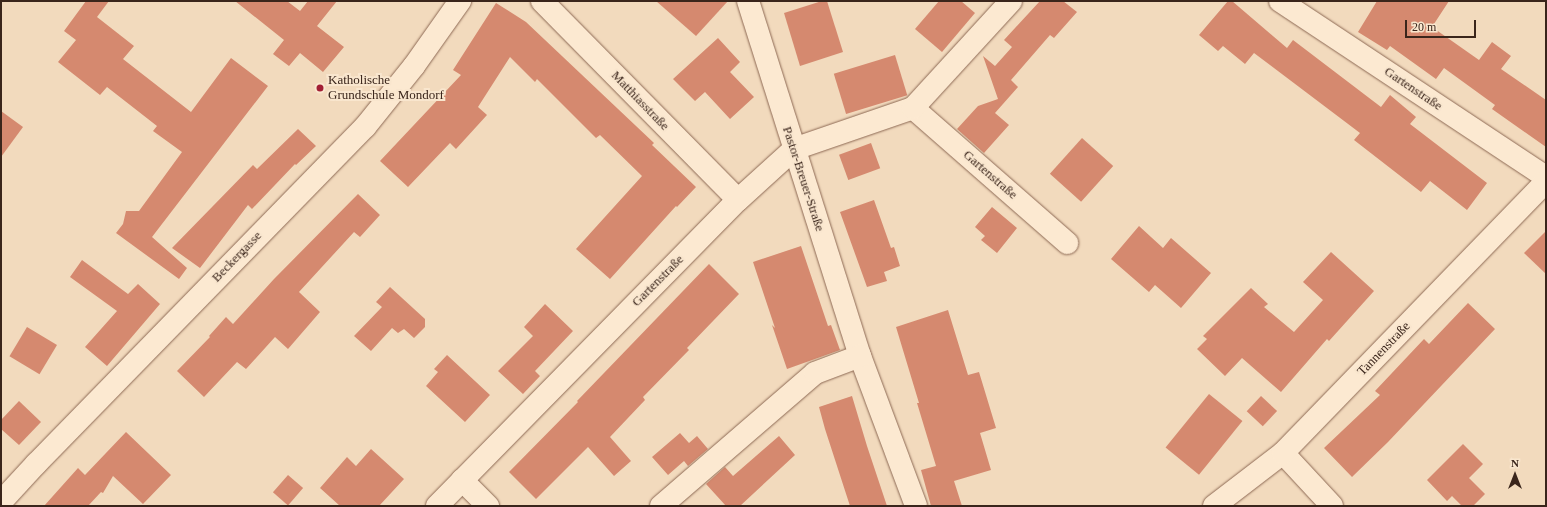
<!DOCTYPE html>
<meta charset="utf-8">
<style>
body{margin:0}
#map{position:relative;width:1547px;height:507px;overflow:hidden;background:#f2dabd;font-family:"Times New Roman",serif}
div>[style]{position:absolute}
.building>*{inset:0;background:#d5896f;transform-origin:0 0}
.roads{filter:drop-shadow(0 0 1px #8d6954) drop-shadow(0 0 1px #8d6954)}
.minor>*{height:22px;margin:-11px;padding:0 11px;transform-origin:11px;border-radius:11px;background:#fce9d1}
.dots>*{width:11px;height:11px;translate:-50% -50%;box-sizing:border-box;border:2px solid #f9e6ce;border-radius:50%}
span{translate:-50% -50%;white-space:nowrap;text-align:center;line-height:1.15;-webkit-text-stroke:4px #f9e6ce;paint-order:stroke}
.poi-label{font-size:13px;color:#3a251b}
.left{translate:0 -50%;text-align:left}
.street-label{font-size:13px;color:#3a251b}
.frame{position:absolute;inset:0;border:2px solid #3a251b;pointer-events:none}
.north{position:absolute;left:1495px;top:455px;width:40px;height:40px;-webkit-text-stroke:3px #f9e6ce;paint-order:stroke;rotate:0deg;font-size:11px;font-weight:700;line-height:16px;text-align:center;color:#3a251b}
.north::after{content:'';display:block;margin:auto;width:14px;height:18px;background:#3a251b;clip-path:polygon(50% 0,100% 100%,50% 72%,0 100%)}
.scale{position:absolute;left:1405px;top:20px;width:71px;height:18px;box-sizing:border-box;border:2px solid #3a251b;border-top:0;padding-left:5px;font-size:12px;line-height:14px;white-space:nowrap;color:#3a251b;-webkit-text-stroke:3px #f9e6ce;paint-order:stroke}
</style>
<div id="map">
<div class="building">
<div style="clip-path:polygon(86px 1px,109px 1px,97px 17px,134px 46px,123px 59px,191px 112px,231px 58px,268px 86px,152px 237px,187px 268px,179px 279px,116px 233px,123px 224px,126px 211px,139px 211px,182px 152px,153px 131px,157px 126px,107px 87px,100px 95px,58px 62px,76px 40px,64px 31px)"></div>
<div style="clip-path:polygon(235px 1px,287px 1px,300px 11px,308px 1px,337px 1px,317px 26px,344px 47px,323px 72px,300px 53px,289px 66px,273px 54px,284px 40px)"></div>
<div style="clip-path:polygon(656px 1px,728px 1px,696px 36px)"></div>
<div style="clip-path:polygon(822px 1px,827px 1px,843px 52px,800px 66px,784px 13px)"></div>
<div style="clip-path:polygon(939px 1px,961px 1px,975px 13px,942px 52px,915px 29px)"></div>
<div style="clip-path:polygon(1040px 1px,1063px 1px,1077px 12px,1054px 38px,1050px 35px,1011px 80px,1018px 87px,995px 113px,1009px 125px,984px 153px,957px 129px,978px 106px,998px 99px,983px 56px,995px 66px,1012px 47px,1004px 40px)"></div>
<div style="clip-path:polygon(1228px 1px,1232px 1px,1287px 48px,1293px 40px,1381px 107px,1390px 95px,1416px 117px,1410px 124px,1487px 183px,1467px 210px,1430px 181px,1421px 192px,1354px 140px,1360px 133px,1254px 53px,1245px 64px,1223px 46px,1218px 51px,1199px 35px)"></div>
<div style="clip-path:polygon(1377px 1px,1449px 1px,1432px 27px,1479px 60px,1492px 42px,1511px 56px,1501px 69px,1546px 100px,1546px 147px,1492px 109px,1495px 105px,1444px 68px,1436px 79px,1390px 46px,1387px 50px,1358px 32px)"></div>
<div style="clip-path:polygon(496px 3px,526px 22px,654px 143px,652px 145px,696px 187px,677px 207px,676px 206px,610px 279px,576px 249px,642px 176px,600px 135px,596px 138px,537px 79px,535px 82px,510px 57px,478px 107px,487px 115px,456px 149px,450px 143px,408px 187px,380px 161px,461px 75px,453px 70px)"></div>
<div style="clip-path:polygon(718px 38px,740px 62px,730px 72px,754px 97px,730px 119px,705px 92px,695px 101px,673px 79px)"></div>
<div style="left:895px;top:55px;width:42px;height:64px;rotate:73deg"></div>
<div style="clip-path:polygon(1px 111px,23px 127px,1px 157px)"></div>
<div style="clip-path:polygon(298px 129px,316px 146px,296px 165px,295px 164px,252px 209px,248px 205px,200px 268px,172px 248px,253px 165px,257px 169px)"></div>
<div style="left:1082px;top:138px;width:42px;height:48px;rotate:42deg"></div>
<div style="left:871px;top:143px;width:27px;height:34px;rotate:70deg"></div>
<div style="clip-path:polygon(358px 194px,380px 215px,360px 237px,354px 232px,299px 292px,320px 312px,288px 349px,275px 337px,246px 369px,237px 362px,204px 397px,177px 371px,210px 337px,209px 336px,226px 317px,233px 324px,274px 279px)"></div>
<div style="clip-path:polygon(874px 200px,891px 248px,894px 247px,900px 266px,884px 272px,887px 281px,867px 287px,840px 212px)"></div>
<div style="clip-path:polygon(992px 207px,1017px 228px,997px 253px,981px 240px,985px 236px,975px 227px)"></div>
<div style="clip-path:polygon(1139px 226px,1163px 248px,1171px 238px,1211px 273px,1181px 308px,1155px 285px,1149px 292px,1111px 259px)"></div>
<div style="clip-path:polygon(1546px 231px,1546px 274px,1524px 253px)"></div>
<div style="clip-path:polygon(801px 246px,828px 326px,831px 325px,840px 350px,787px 369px,772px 325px,775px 328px,753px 262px)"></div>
<div style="clip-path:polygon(1331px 252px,1374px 291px,1329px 341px,1327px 339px,1281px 392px,1242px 358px,1225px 376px,1197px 349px,1207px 339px,1203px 336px,1251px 288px,1268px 304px,1264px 307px,1294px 332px,1323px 300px,1303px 282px)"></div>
<div style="clip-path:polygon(82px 260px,128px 294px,138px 284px,160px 304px,107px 366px,85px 347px,117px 311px,70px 277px)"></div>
<div style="clip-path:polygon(709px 264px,739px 294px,687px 348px,689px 350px,643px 397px,645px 400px,610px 437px,631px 461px,614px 476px,588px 447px,536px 499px,509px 472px,578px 402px,577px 401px)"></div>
<div style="clip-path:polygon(390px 287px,425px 319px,425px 327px,414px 338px,404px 329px,398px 333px,392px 328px,371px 351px,354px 336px,382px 307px,376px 302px)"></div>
<div style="clip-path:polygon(1468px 303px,1495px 329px,1388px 442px,1352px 477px,1324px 448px,1380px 395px,1375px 391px,1424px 339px,1429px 344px)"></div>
<div style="clip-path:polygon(545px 304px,573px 331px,535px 371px,540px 376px,523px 394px,498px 371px,533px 336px,524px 327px)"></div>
<div style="clip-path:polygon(948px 310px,968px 375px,979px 372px,996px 428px,980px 433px,991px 470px,954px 481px,962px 506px,931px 506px,921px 470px,936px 466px,917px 403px,919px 403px,896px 327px)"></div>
<div style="left:27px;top:327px;width:35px;height:34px;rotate:31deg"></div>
<div style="clip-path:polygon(447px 355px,490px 395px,465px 422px,426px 386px,438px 372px,434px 369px)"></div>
<div style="left:1209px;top:394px;width:43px;height:69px;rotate:39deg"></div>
<div style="clip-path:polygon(852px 396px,867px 446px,887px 506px,850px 506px,825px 429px,819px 407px)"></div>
<div style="left:1261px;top:396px;width:22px;height:21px;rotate:43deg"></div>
<div style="clip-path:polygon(19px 401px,41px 422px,19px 445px,1px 429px,1px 420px)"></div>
<div style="clip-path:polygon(126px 432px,171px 475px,143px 504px,113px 476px,103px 493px,101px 492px,88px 506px,44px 506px,78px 468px,85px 475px)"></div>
<div style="clip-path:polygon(680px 433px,689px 443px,697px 436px,708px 449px,688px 466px,684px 461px,668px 475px,652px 457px)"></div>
<div style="clip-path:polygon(779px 436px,795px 455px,740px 506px,726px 506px,706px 484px,725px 467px,733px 476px)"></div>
<div style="clip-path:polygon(1463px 444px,1483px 464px,1469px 478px,1485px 494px,1473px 506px,1462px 506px,1452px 496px,1447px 501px,1427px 480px)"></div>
<div style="clip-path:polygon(371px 449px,404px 479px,379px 506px,340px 506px,320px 488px,347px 457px,356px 466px)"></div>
<div style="left:288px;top:475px;width:20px;height:23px;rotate:41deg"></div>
</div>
<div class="roads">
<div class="minor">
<div style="left:542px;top:1px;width:279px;rotate:45.4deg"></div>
<div style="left:748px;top:1px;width:372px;rotate:72.5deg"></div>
<div style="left:860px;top:356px;width:160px;rotate:69.5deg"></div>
<div style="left:1280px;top:1px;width:319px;rotate:33.5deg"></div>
<div style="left:913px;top:108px;width:205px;rotate:41.2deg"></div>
<div style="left:1283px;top:453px;width:72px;rotate:47.2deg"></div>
<div style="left:462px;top:480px;width:37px;rotate:45deg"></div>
<div style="left:1px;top:502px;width:52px;rotate:-47.4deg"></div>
<div style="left:36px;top:464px;width:471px;rotate:-45.7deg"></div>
<div style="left:365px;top:127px;width:78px;rotate:-51.2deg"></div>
<div style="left:414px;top:66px;width:80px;rotate:-54.7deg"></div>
<div style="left:437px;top:506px;width:429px;rotate:-45.5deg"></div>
<div style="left:738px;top:200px;width:76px;rotate:-42.3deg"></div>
<div style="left:794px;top:149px;width:126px;rotate:-19deg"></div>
<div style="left:913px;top:108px;width:145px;rotate:-47.5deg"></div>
<div style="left:661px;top:506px;width:203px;rotate:-40.8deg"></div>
<div style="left:815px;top:373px;width:48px;rotate:-20.7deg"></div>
<div style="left:1214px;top:506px;width:87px;rotate:-37.5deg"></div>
<div style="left:1283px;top:453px;width:378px;rotate:-45.9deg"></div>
</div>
</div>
<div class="dots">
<div style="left:320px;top:88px;background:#a21e34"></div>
</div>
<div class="poi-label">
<span class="left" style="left:328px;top:88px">Katholische<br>Grundschule Mondorf</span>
</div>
<div class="street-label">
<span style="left:1413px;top:89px;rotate:34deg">Gartenstraße</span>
<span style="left:640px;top:101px;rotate:46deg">Matthiasstraße</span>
<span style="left:990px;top:175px;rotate:41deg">Gartenstraße</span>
<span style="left:803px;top:179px;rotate:72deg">Pastor-Breuer-Straße</span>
<span style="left:237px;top:257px;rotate:-46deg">Beckergasse</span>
<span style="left:658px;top:281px;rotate:-45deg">Gartenstraße</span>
<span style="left:1384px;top:349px;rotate:-46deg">Tannenstraße</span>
</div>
<div class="frame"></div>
<div class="north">N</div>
<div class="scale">20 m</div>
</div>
